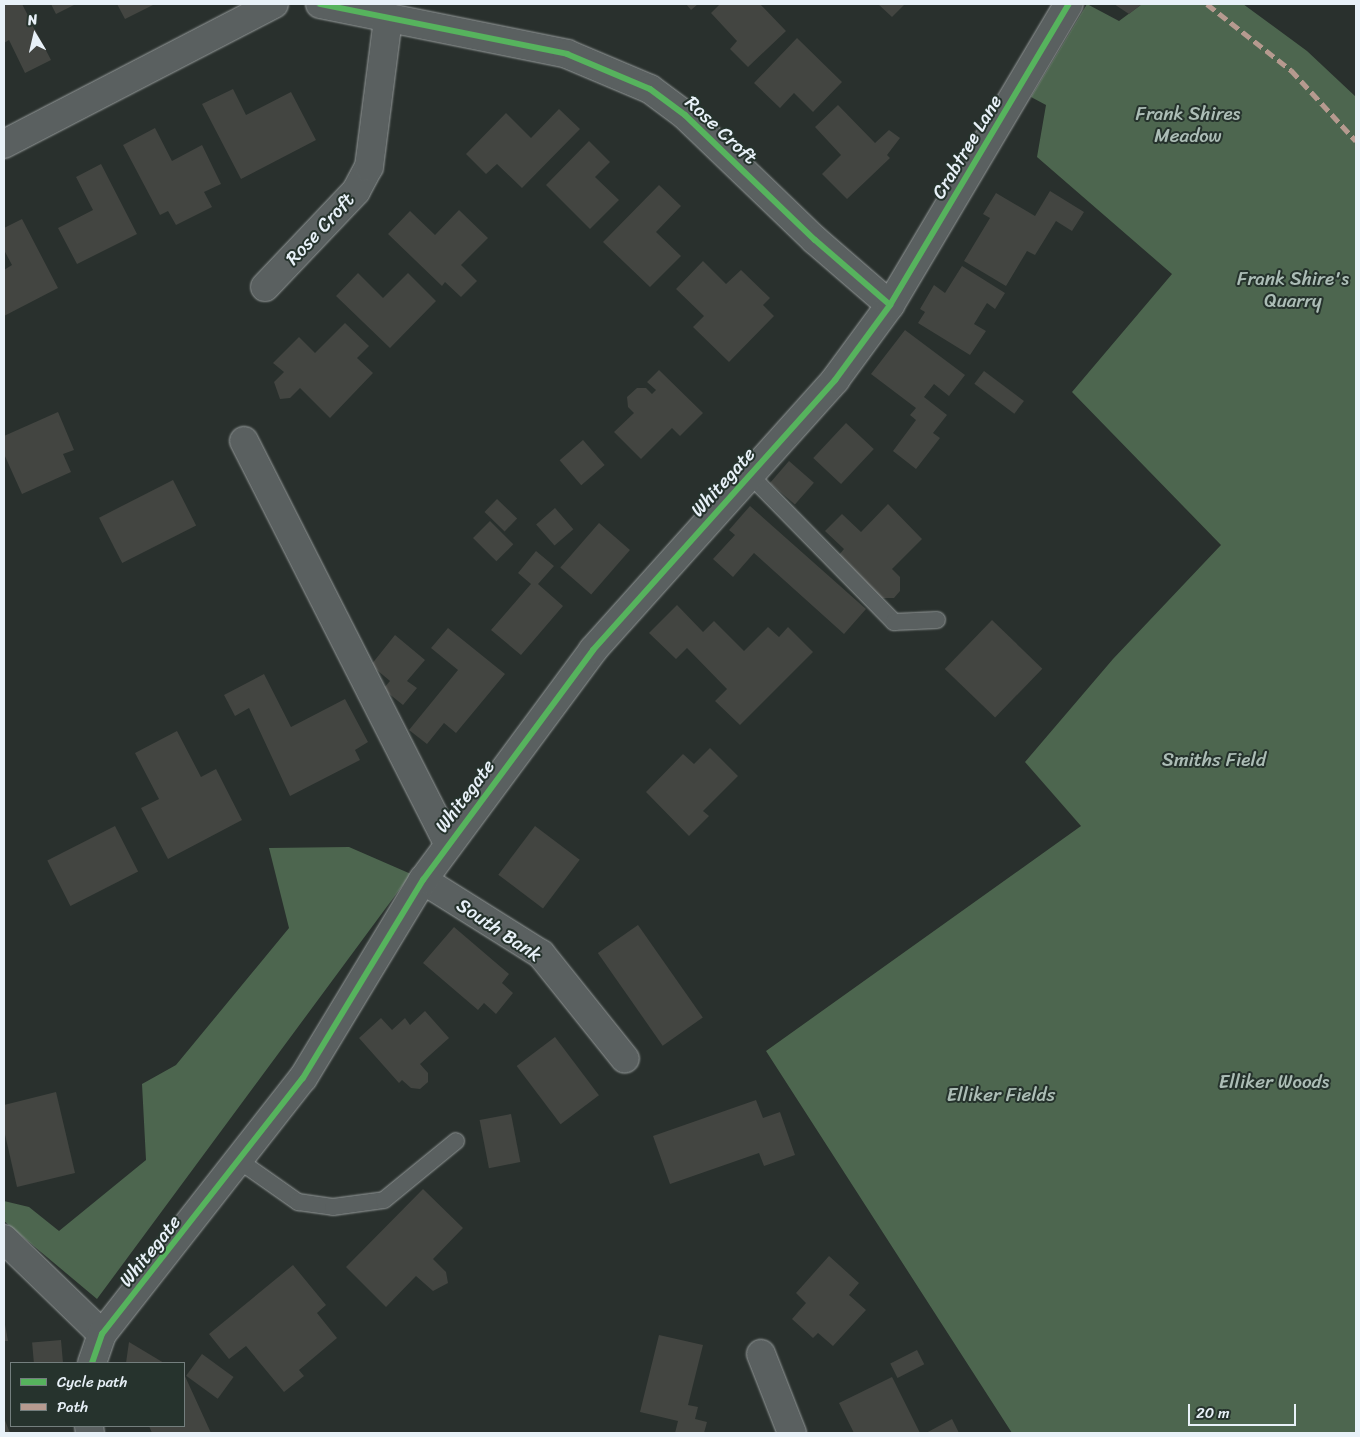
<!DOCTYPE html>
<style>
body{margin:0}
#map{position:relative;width:1360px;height:1437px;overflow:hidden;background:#29302d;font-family:Sriracha,sans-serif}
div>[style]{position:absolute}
.green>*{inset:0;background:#4d664f}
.building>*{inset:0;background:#434541;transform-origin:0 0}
.roads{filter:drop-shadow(0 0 1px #959a9a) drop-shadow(0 0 1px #959a9a)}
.service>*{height:16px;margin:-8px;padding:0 8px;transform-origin:8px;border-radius:8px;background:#5a6060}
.minor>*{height:28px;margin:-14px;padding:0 14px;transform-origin:14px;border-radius:14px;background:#5a6060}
.tertiary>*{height:28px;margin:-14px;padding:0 14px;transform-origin:14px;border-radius:14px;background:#5a6060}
.quiet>*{height:5px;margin-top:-2.5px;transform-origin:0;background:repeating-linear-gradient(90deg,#b69a8f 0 10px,transparent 0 15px)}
.cycleway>*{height:6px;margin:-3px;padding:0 3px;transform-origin:3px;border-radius:3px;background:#56b35d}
span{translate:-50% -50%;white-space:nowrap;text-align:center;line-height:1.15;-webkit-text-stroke:4px #26332d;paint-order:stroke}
.park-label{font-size:19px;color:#acbdb6}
.street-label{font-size:19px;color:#e8f1f8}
.frame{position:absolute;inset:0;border:5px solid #e8f1f8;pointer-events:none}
.legend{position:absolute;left:10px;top:1362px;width:175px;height:65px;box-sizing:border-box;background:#26332d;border:1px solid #747f7e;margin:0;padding:6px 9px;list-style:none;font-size:15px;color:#e8f1f8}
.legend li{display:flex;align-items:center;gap:10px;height:25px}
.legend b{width:25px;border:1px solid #747f7e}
.north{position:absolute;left:10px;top:10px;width:50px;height:50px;-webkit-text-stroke:4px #26332d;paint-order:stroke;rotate:351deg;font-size:14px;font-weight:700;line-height:20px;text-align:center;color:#e8f1f8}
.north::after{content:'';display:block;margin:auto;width:18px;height:22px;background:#e8f1f8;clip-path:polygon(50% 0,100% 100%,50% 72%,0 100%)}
.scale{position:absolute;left:1188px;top:1404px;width:108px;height:22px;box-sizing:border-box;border:2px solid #e8f1f8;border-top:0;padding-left:6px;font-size:15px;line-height:18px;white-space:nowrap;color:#e8f1f8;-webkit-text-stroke:4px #26332d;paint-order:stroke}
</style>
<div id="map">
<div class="green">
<div style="clip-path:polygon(1087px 4px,1119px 21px,1142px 4px,1243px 4px,1307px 51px,1356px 97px,1356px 1433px,1012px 1433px,766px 1051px,1081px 826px,1025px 762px,1113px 659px,1221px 545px,1072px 392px,1172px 274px,1037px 157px,1046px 105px,1031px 97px)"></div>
<div style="clip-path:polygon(349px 847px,411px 874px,97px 1299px,4px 1221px,4px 1201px,29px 1207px,59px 1231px,146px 1160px,142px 1084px,176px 1065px,289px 928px,269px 848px)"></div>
</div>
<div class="building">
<div style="clip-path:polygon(4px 4px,22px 4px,51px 60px,25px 73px,9px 40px,4px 43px)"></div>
<div style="clip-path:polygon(51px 4px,76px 4px,56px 14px)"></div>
<div style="clip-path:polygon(117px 4px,152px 4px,153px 5px,125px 19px)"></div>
<div style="clip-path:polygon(686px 4px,698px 4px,691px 10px)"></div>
<div style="clip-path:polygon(720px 4px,760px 4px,786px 31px,748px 67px,730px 49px,737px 41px,711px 13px)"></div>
<div style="clip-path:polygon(878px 4px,905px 4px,892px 17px)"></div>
<div style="clip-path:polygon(1114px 4px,1142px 4px,1129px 14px)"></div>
<div style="clip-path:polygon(797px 38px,842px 82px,813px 112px,794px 93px,780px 108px,754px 83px)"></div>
<div style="clip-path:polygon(233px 89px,246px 115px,291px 92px,316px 140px,241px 179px,202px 104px)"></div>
<div style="clip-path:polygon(838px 105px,875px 143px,889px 130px,900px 138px,887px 155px,890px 158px,847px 199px,822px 174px,841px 155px,815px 127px)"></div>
<div style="clip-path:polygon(559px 109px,580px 129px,522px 188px,497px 164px,486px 174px,466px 154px,506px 113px,531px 138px)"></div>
<div style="clip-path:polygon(155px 128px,172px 161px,202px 145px,221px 184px,204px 192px,212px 207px,176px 225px,168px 211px,160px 215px,123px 145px)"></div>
<div style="clip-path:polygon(589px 141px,610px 162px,595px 177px,619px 200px,590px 229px,546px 185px)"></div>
<div style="clip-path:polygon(101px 164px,137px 234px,77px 264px,58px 228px,93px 210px,76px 177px)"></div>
<div style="clip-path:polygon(659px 185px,681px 206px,656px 232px,681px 256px,650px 287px,603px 242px)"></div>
<div style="clip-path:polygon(1050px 191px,1084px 212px,1072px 231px,1056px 221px,1035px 255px,1027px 251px,1006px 286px,964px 261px,990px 218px,983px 214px,996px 193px,1035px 216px)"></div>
<div style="clip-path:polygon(459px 210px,488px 238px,461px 265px,477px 281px,461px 297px,445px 282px,442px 286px,388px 234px,410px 211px,435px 235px)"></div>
<div style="clip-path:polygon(22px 219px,58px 288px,4px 316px,4px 270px,12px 265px,4px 250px,4px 228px)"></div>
<div style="clip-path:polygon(703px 261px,726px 284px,741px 270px,770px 298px,763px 305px,774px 316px,729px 362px,693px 327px,704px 316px,676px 289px)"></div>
<div style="clip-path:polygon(962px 266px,1005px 293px,995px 309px,987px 303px,974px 324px,986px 331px,970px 355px,918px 323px,925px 312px,920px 309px,934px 285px,945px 293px)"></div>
<div style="clip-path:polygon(358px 273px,383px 298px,408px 273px,436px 301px,390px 348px,336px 296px)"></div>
<div style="clip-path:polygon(345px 323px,369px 346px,357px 358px,373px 373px,330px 418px,300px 388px,290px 398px,280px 399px,274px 382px,284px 372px,273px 363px,299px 337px,315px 353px)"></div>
<div style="clip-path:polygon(905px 330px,965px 375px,949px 396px,934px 384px,924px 397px,947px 415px,933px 433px,940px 438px,916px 469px,893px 451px,916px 420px,910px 415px,916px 408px,871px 374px)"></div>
<div style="clip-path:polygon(659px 370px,703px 413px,680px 436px,672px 428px,641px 459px,614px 432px,634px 413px,628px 407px,627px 397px,637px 388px,646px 388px,652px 394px,656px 390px,647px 382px)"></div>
<div style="left:984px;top:371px;width:50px;height:16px;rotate:37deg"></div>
<div style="clip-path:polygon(58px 412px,74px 450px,63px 454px,71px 472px,22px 494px,4px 454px,4px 436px)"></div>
<div style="left:846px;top:423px;width:38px;height:48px;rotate:43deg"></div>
<div style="left:583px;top:440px;width:33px;height:31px;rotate:49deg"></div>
<div style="left:789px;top:461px;width:33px;height:29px;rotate:41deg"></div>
<div style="left:173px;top:480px;width:51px;height:83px;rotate:63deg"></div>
<div style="left:497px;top:499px;width:28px;height:18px;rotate:44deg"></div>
<div style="clip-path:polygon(888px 504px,922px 539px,892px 569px,900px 577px,900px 591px,894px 598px,880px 598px,838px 556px,844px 549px,825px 531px,842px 514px,861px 532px)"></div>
<div style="clip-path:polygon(750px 506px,866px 609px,844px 634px,754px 553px,733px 577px,713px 559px,735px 535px,729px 530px)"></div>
<div style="left:555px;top:508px;width:28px;height:25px;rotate:49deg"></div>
<div style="left:490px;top:521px;width:33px;height:24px;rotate:45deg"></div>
<div style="left:599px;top:523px;width:41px;height:59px;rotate:41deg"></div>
<div style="clip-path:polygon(536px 551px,554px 566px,538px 584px,563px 606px,521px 655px,491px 630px,531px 584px,518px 573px)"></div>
<div style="clip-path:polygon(677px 605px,703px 632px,714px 621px,744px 651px,768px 627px,779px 637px,788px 627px,813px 652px,740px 725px,715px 701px,727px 689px,687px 648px,676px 659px,649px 633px)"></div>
<div style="left:992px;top:620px;width:70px;height:68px;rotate:44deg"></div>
<div style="clip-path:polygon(448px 628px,505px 674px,456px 733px,444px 723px,427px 744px,409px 730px,458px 670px,431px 648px)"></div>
<div style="clip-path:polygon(395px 635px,425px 660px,407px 681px,417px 688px,403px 705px,383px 689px,390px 681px,371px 665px)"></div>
<div style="clip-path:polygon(264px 674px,291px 727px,345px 699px,368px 742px,355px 750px,360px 760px,290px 796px,249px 708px,235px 716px,224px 695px)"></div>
<div style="clip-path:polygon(177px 731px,201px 777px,216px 769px,242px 820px,168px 859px,141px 808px,159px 799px,135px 753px)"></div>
<div style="clip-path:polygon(710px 748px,738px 776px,703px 811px,709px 816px,689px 836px,646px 792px,683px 754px,694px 764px)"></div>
<div style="left:115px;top:826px;width:51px;height:76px;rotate:63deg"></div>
<div style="left:535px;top:826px;width:56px;height:61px;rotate:37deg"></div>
<div style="left:638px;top:925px;width:113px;height:49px;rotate:55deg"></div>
<div style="clip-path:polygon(454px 927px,509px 974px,502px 983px,513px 993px,496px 1014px,484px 1003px,478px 1010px,423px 963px)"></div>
<div style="clip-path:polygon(425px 1011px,449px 1038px,420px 1064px,428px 1073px,428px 1082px,420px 1089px,411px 1088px,402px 1080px,399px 1083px,359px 1038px,381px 1018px,392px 1030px,405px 1018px,410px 1025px)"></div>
<div style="left:555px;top:1037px;width:73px;height:48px;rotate:53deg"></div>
<div style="clip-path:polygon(56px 1092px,75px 1173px,17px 1187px,4px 1130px,4px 1105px)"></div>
<div style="clip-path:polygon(756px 1100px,763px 1118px,780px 1112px,795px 1155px,764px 1166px,759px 1153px,670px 1184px,653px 1136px)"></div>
<div style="left:511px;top:1114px;width:49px;height:32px;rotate:79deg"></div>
<div style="clip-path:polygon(423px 1189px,463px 1228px,433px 1259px,446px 1272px,448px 1283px,433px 1291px,416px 1276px,386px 1307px,346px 1267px)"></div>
<div style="clip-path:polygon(829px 1256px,859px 1283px,849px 1295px,866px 1310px,833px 1346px,818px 1333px,813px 1338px,792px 1319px,806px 1303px,796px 1293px)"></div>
<div style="clip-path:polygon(293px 1265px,326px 1305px,317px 1313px,337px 1338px,299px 1370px,304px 1376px,284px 1392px,246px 1346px,229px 1359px,209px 1334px)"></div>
<div style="clip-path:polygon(4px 1319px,8px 1341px,4px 1341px)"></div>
<div style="clip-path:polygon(659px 1335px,703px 1345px,688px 1405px,698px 1407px,695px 1419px,707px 1422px,704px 1433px,675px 1433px,678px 1421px,640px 1412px)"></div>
<div style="left:61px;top:1340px;width:23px;height:29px;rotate:85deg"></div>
<div style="clip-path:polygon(129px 1342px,164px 1363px,126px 1363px)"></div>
<div style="left:917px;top:1350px;width:16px;height:30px;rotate:63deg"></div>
<div style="left:202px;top:1354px;width:39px;height:27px;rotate:36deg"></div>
<div style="clip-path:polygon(184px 1374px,211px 1433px,152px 1433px,149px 1426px,184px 1426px)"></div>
<div style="clip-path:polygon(892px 1377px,920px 1433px,854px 1433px,839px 1403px)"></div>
<div style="clip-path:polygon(4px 1418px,10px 1433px,4px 1433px)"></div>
<div style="clip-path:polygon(952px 1419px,959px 1433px,926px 1433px)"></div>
</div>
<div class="roads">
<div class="service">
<div style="left:750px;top:475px;width:206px;rotate:45.6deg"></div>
<div style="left:894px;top:622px;width:43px;rotate:-2.7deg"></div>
<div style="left:241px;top:1162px;width:70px;rotate:35.1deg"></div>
<div style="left:298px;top:1202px;width:35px;rotate:8deg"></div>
<div style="left:333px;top:1207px;width:51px;rotate:-7.8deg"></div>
<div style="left:384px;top:1200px;width:93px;rotate:-39.3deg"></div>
</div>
<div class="minor">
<div style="left:320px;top:4px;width:252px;rotate:11.4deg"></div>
<div style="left:567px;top:54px;width:90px;rotate:22.9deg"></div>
<div style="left:650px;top:89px;width:44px;rotate:36.6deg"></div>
<div style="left:685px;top:115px;width:180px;rotate:43.9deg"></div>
<div style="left:815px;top:240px;width:99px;rotate:40.9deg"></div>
<div style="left:4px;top:144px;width:304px;rotate:-27.4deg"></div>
<div style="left:265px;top:287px;width:132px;rotate:-46.5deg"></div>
<div style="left:356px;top:191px;width:27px;rotate:-62deg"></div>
<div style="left:369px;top:167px;width:150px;rotate:-82.7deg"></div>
<div style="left:244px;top:441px;width:451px;rotate:63.1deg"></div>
<div style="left:423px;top:880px;width:139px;rotate:32.1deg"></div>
<div style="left:541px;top:954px;width:134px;rotate:51.3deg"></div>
<div style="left:4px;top:1239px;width:136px;rotate:44.1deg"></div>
<div style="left:761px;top:1354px;width:85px;rotate:68.6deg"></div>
</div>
<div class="tertiary">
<div style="left:92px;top:1363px;width:31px;rotate:-71deg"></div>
<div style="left:102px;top:1334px;width:325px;rotate:-51.9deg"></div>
<div style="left:303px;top:1078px;width:232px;rotate:-58.8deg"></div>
<div style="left:423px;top:880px;width:286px;rotate:-53.5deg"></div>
<div style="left:593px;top:650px;width:363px;rotate:-48.1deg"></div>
<div style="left:835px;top:380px;width:93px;rotate:-53.7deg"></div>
<div style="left:890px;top:305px;width:350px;rotate:-59.3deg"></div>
<div style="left:89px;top:1426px;width:7px;rotate:82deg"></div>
</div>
</div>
<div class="quiet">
<div style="left:1207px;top:4px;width:107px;rotate:38.2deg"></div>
<div style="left:1291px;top:70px;width:96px;rotate:47.5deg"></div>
</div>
<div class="cycleway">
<div style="left:320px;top:4px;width:252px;rotate:11.4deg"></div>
<div style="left:567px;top:54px;width:90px;rotate:22.9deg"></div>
<div style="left:650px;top:89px;width:44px;rotate:36.6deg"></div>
<div style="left:685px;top:115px;width:180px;rotate:43.9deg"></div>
<div style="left:815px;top:240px;width:99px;rotate:40.9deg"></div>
<div style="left:92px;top:1363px;width:31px;rotate:-71deg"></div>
<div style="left:102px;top:1334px;width:325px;rotate:-51.9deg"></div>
<div style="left:303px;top:1078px;width:232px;rotate:-58.8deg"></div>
<div style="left:423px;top:880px;width:286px;rotate:-53.5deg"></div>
<div style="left:593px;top:650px;width:363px;rotate:-48.1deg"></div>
<div style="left:835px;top:380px;width:93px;rotate:-53.7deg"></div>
<div style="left:890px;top:305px;width:350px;rotate:-59.3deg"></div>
</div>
<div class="park-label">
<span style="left:1188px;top:125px">Frank Shires<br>Meadow</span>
<span style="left:1293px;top:290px">Frank Shire's<br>Quarry</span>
<span style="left:1214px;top:760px">Smiths Field</span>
<span style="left:1274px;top:1082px">Elliker Woods</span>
<span style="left:1001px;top:1095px">Elliker Fields</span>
</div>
<div class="street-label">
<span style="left:721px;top:130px;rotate:43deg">Rose Croft</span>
<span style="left:967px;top:147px;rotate:-59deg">Crabtree Lane</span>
<span style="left:320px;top:229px;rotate:-47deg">Rose Croft</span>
<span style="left:723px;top:482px;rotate:-48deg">Whitegate</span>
<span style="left:465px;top:796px;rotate:-53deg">Whitegate</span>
<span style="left:499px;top:930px;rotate:34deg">South Bank</span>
<span style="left:150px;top:1251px;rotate:-51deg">Whitegate</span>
</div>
<div class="frame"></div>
<ul class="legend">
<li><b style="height:6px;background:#56b35d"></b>Cycle path</li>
<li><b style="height:6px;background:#b69a8f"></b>Path</li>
</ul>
<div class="north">N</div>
<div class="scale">20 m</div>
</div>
